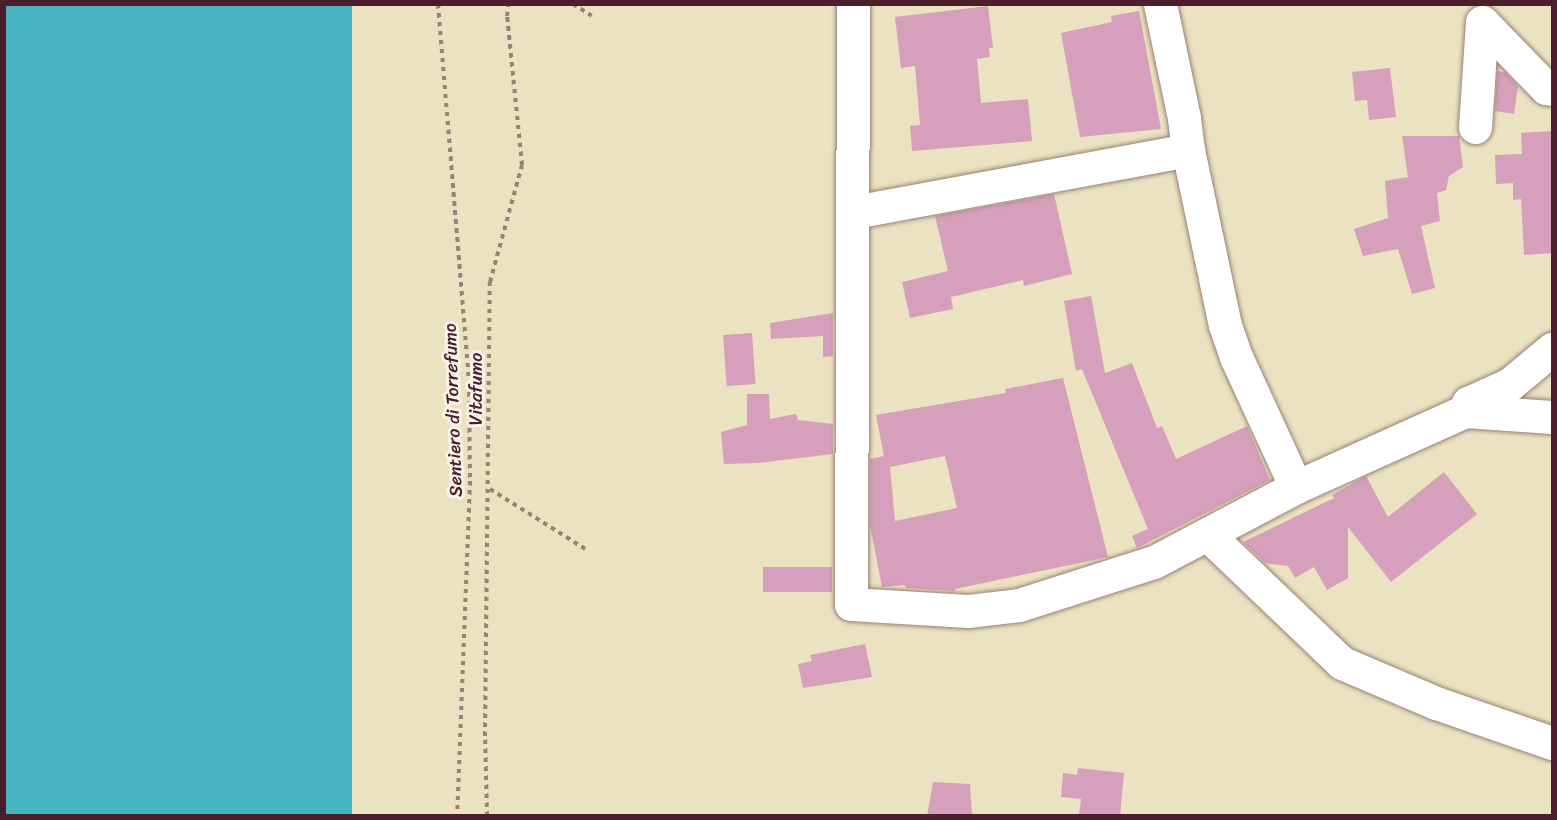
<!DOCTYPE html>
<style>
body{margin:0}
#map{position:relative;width:1557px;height:820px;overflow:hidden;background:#eae2c1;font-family:Sriracha,sans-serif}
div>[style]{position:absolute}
.water>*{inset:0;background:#48b6c2;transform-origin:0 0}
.pier>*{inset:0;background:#eae2c1;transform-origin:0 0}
.building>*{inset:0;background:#d69fbb;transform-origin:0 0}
.path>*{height:4px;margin-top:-2px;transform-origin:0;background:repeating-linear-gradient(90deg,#9a8076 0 4.5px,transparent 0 9px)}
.roads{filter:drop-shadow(0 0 2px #9a8076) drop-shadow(0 0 2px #9a8076)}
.minor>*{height:33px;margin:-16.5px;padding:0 16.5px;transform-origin:16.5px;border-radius:16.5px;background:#fff}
span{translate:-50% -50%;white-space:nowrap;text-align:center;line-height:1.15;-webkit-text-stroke:6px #f7f3e8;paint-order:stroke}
.street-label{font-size:18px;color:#4a1f2b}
.frame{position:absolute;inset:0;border:6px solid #4a1f2b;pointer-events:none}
</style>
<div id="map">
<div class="water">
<div style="left:5px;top:5px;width:347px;height:811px"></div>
</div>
<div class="pier">
<div style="left:352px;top:5px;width:3px;height:810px;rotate:-18deg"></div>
</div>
<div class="building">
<div style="clip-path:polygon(988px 6px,993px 48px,989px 48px,990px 57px,977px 59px,981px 103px,1028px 99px,1032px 141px,912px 151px,910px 126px,920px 125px,915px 66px,901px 68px,895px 17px)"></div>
<div style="clip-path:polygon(1139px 11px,1161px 129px,1080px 137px,1061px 33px,1112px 22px,1111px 16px)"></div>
<div style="clip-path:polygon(1390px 68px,1396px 117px,1369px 120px,1367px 100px,1355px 101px,1352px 72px)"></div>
<div style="clip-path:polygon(1497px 71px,1505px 72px,1518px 86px,1514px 114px,1495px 111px)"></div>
<div style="clip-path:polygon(1552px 131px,1552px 253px,1524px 255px,1521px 199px,1513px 200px,1513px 183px,1496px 184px,1495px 155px,1522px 154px,1521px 133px)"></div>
<div style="clip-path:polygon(1402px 136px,1459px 136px,1463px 167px,1449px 176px,1446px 190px,1437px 193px,1440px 221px,1421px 226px,1435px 288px,1412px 294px,1398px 249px,1363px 256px,1354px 229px,1388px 218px,1385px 181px,1408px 177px)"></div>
<div style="clip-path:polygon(1054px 194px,1072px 274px,1024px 286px,1023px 280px,951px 297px,953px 309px,910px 318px,902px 282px,948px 271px,935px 216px)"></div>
<div style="clip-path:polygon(1091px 296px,1105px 373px,1132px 363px,1157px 428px,1162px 426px,1176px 459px,1247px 426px,1270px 480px,1137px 548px,1132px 536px,1148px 529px,1082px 369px,1076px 371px,1064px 301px)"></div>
<div style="clip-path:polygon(833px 313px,833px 356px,823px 357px,823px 336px,771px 339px,770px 323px)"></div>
<div style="left:752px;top:333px;width:51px;height:29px;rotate:86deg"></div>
<div style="clip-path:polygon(evenodd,1063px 378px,1108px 557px,955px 589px,955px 591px,906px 588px,905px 585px,882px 587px,870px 525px,870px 459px,884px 456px,876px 415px,1006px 393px,1005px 389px,1063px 378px,945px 456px,957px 508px,895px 521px,890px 467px,945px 456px)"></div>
<div style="clip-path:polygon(747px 394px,769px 394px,770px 419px,796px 414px,798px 420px,833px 424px,833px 454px,758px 463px,724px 464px,721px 432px,747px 425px)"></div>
<div style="clip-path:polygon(1444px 472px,1477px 514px,1391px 582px,1348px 527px,1348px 578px,1327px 590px,1314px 567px,1295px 578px,1288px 566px,1265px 563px,1243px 542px,1334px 498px,1332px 495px,1366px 476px,1388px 517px)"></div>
<div style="left:832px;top:567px;width:25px;height:69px;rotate:90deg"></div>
<div style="clip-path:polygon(865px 644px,872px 677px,803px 688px,798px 664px,812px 661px,810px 655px)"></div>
<div style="clip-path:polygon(1078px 768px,1124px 773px,1120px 816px,1079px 816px,1081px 799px,1061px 797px,1063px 773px,1077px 775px)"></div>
<div style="clip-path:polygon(933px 782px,970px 784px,972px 816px,927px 816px)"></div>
</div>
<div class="path">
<div style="left:438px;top:4px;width:380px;rotate:85.3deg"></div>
<div style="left:469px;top:383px;width:98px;rotate:89.4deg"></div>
<div style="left:470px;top:481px;width:335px;rotate:92.2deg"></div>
<div style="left:573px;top:4px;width:22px;rotate:32deg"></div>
<div style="left:490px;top:489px;width:115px;rotate:32.2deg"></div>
<div style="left:487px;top:816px;width:80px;rotate:-91.4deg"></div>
<div style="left:485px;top:736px;width:454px;rotate:-89.4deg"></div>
<div style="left:490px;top:282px;width:121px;rotate:-74.7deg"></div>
<div style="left:522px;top:165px;width:150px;rotate:-95.7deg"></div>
<div style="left:507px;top:16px;width:12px;rotate:-81deg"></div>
</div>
<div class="roads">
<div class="minor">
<div style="left:853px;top:4px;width:600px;rotate:90.19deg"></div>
<div style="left:851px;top:604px;width:117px;rotate:3.4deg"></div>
<div style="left:968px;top:611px;width:51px;rotate:-6.7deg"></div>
<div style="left:1019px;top:605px;width:142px;rotate:-17.7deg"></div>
<div style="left:1154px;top:562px;width:161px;rotate:-27.8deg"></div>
<div style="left:1296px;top:487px;width:185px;rotate:-24.2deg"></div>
<div style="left:1465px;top:411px;width:87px;rotate:3.9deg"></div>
<div style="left:1160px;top:4px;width:116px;rotate:78.1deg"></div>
<div style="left:1184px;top:118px;width:32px;rotate:83deg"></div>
<div style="left:1188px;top:150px;width:179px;rotate:78.1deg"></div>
<div style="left:1225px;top:325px;width:36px;rotate:71deg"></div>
<div style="left:1237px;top:359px;width:141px;rotate:65.3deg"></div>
<div style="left:1475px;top:127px;width:105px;rotate:-86.2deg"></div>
<div style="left:1482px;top:22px;width:92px;rotate:45.9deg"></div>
<div style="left:1546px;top:88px;width:6px;rotate:9deg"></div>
<div style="left:854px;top:212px;width:340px;rotate:-10.5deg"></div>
<div style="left:1465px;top:411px;width:9px;rotate:-69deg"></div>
<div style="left:1468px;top:403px;width:46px;rotate:-24.3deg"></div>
<div style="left:1510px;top:384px;width:55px;rotate:-39.8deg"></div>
<div style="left:1208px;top:535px;width:185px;rotate:43.7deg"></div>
<div style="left:1342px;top:663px;width:102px;rotate:23.1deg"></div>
<div style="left:1436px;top:703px;width:123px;rotate:19deg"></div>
</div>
</div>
<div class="street-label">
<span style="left:476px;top:389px;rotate:-90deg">Vitafumo</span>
<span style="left:453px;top:410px;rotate:-92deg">Sentiero di Torrefumo</span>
</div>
<div class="frame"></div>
</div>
